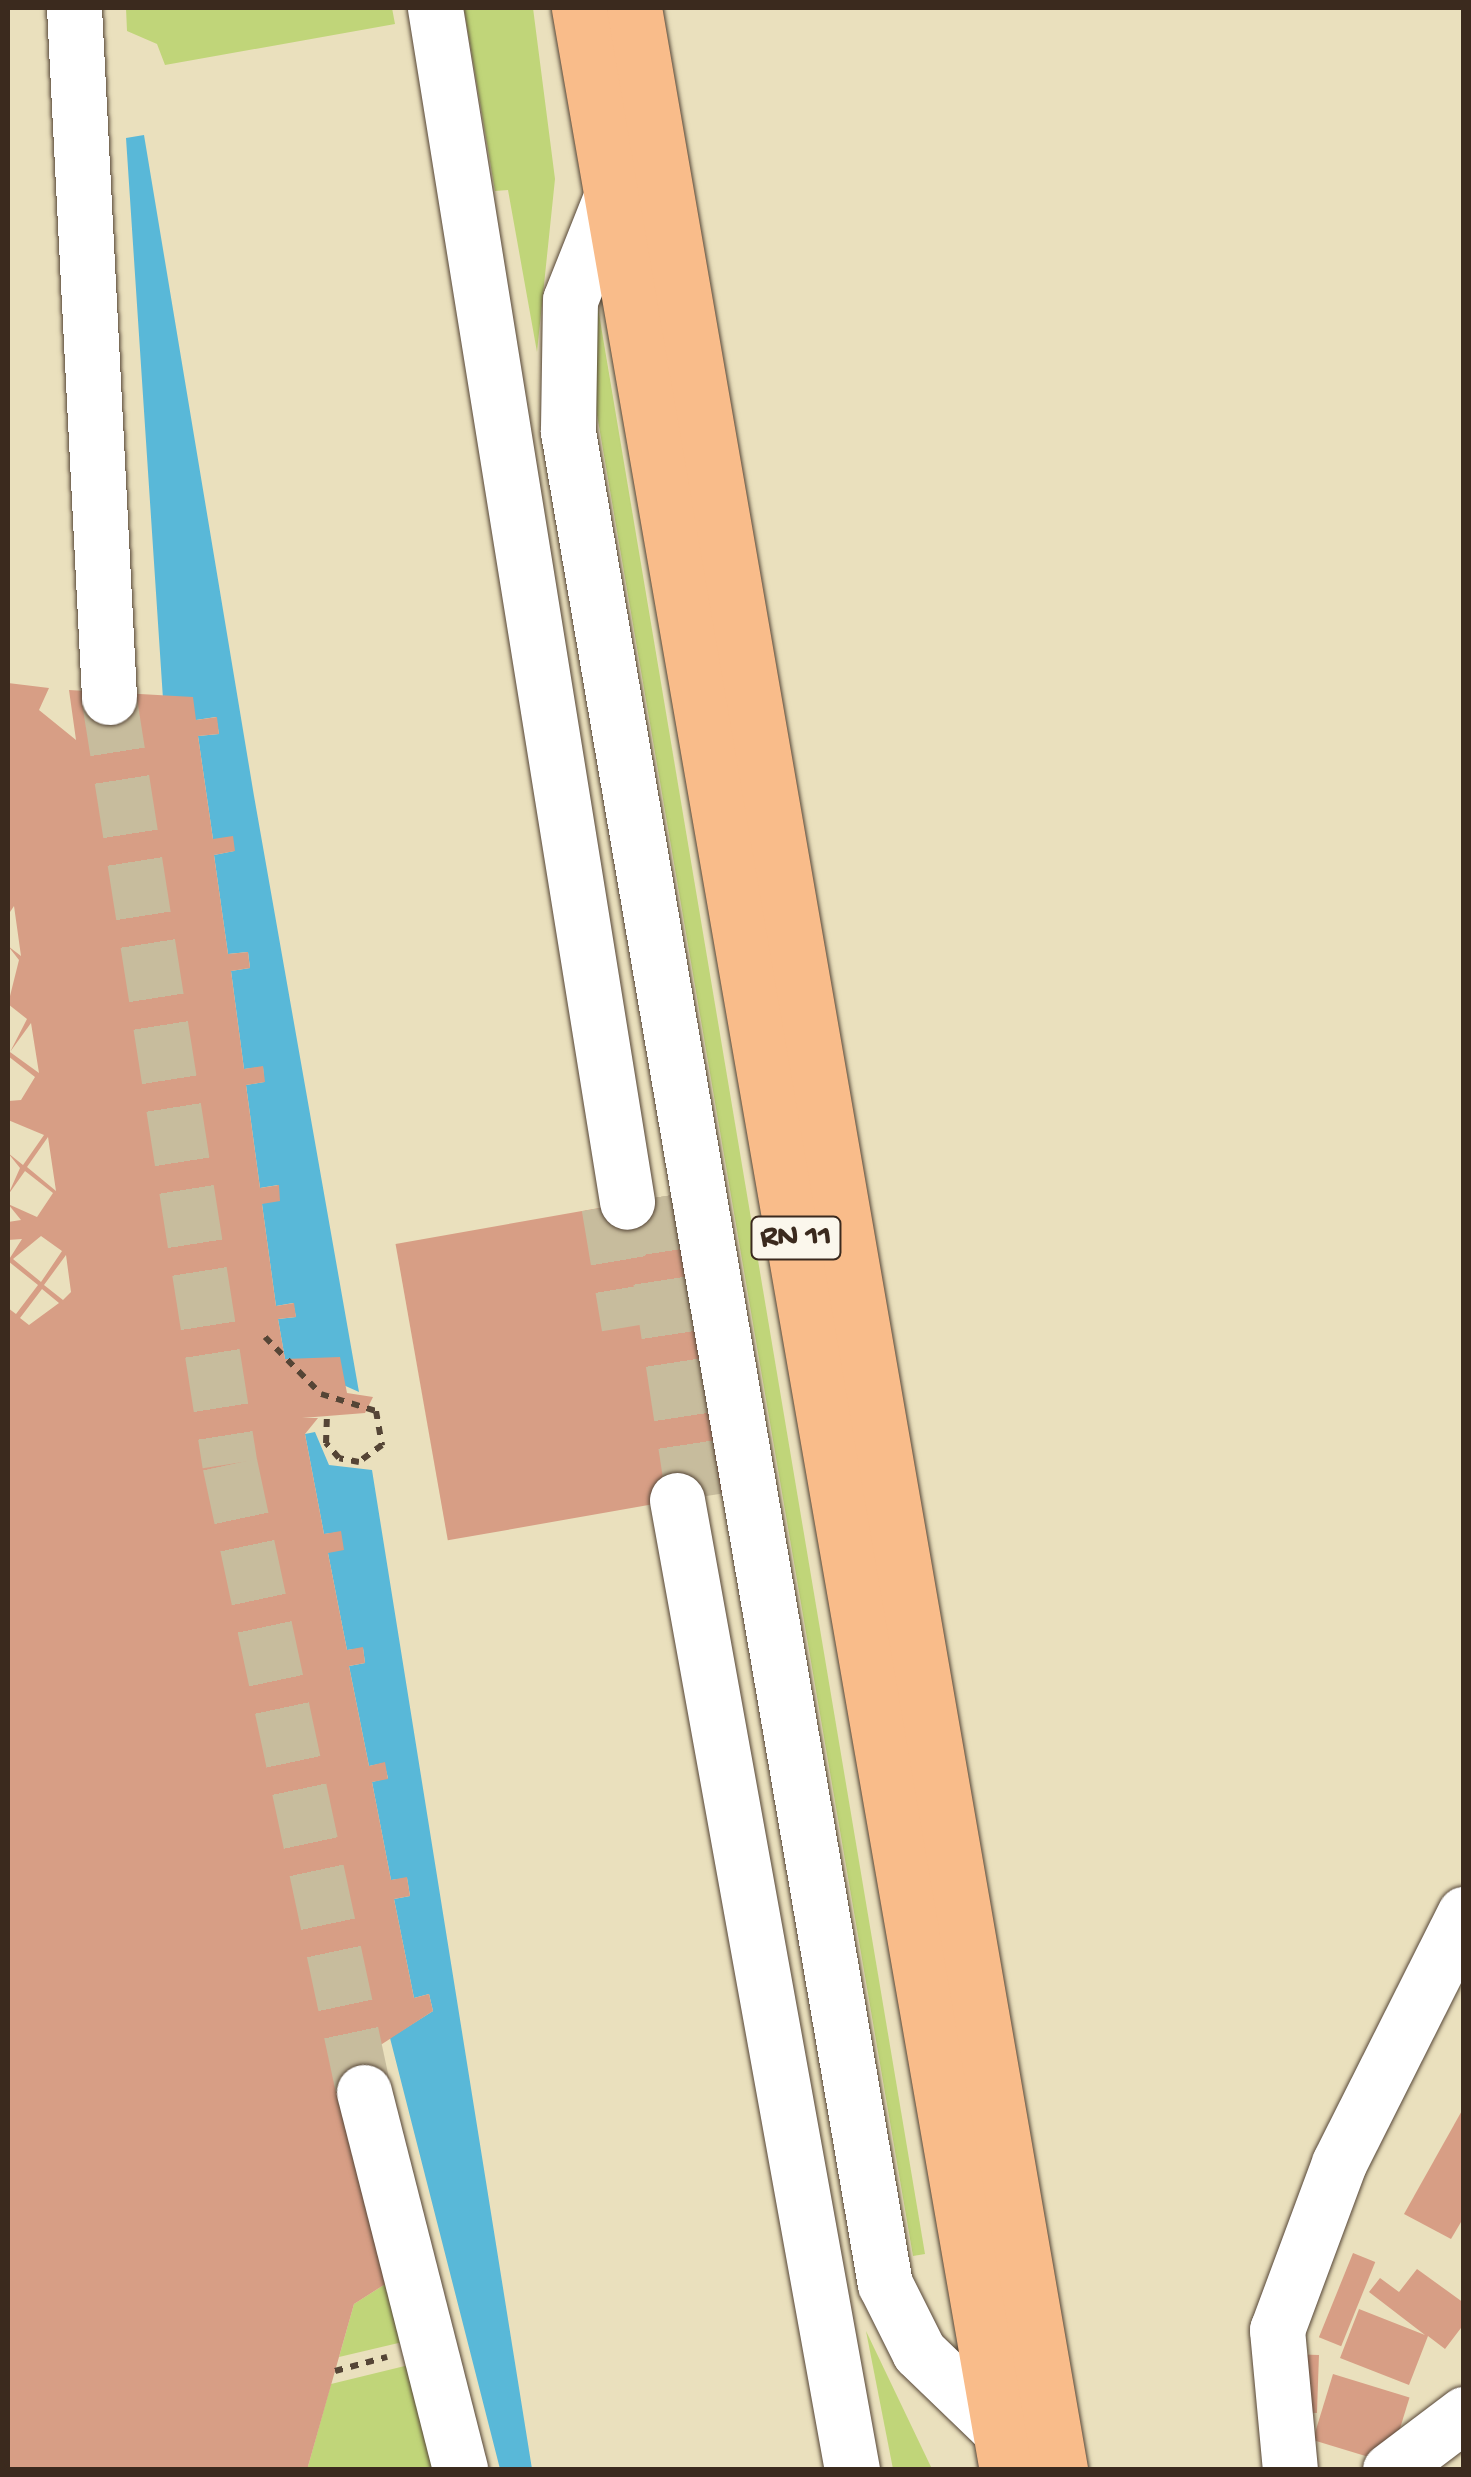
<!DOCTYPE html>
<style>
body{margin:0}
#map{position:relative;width:1471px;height:2477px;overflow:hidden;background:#eae0bd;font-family:"Gochi Hand",sans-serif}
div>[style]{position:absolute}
.green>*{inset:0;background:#c0d579}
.water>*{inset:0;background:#59b8d8}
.building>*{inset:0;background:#d79e85;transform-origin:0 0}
.minor-tunnel>*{height:55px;margin-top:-27.5px;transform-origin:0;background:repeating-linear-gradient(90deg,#c7bc9d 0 55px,transparent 0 83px)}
.path>*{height:6px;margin-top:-3px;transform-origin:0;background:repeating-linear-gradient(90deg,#554536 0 8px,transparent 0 16px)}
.roads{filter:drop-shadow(0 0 2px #554536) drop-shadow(0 0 2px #554536)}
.minor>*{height:55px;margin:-27.5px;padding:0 27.5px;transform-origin:27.5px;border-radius:27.5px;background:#fff}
.highway>*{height:55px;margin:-27.5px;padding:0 27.5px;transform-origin:27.5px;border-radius:27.5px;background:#f9bc8a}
span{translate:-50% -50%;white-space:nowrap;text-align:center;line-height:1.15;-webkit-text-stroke:8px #fbf7ec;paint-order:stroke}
.shield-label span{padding:2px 8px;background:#fbf7ec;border:2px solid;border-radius:8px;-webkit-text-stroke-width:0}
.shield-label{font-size:32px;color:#3b2a1e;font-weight:700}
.frame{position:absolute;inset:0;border:10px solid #3b2a1e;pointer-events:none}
</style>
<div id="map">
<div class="green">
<div style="clip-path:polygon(126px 8px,392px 8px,395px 24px,165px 65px,157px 44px,127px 31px)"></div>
<div style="clip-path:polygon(464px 8px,533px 8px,555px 179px,537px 352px,508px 190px,495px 191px)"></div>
<div style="clip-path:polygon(598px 308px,925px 2254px,913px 2256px,588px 362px)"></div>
<div style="clip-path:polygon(390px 2281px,407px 2341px,339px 2357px,354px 2304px)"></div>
<div style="clip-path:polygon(866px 2331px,932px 2469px,893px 2469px)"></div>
<div style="clip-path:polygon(413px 2364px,442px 2469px,307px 2470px,331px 2384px)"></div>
</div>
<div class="water">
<div style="clip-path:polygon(144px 135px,254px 796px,359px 1392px,285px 1359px,278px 1319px,296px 1317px,293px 1303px,276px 1306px,262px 1204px,278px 1185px,260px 1188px,246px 1085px,264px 1082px,263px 1067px,244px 1069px,231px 971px,250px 968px,248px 952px,228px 954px,214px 855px,234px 851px,213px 839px,198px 736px,219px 734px,216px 717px,196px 720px,163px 699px,126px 138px)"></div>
<div style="clip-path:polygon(315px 1432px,329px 1465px,372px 1470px,532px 2469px,500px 2469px,390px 2038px,433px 2011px,429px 1994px,414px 1998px,394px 1899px,410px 1896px,407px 1878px,391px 1880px,372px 1782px,388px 1778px,384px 1763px,369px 1766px,349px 1666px,365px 1663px,363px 1648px,347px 1650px,328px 1553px,341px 1532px,324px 1534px,305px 1434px)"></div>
</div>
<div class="building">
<div style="clip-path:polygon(evenodd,8px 683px,49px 688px,39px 710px,76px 740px,69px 690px,193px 697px,196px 720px,217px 717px,219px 734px,198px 736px,213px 839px,233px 836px,235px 851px,214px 855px,228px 954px,248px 952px,250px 968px,231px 971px,244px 1069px,263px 1066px,265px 1082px,246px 1085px,260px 1188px,279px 1185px,280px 1201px,262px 1204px,276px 1306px,294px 1303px,296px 1317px,278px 1319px,285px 1359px,340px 1357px,347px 1393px,373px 1397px,365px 1413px,302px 1418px,318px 1418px,305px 1434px,324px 1534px,341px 1531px,344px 1550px,328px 1553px,347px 1650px,363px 1647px,365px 1663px,349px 1666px,369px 1766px,385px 1762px,388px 1779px,372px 1782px,391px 1880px,407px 1877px,410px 1896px,394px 1899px,414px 1998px,429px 1994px,433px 2011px,362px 2057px,373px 2218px,390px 2281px,354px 2304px,307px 2470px,8px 2470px,8px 1308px,16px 1314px,38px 1285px,8px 1261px,22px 1239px,8px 1240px,8px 1222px,21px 1220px,8px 1204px,37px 1217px,53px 1193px,25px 1171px,8px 1195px,20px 1168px,8px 1153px,23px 1165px,44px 1135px,8px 1120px,8px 1101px,21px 1100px,35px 1077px,8px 1056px,27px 1019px,8px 1004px,19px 960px,8px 946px,21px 956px,14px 906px,8px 915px,8px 683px,31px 1023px,39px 1073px,10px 1052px,31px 1023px,8px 683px,48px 1137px,56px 1191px,27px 1167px,48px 1137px,8px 683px,41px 1236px,62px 1251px,41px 1282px,13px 1259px,41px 1236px,8px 683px,66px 1255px,71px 1292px,63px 1300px,44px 1285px,66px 1255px,8px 683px,42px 1289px,59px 1303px,29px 1325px,20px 1318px,42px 1289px)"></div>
<div style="left:690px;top:1192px;width:301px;height:299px;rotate:80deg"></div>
<div style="clip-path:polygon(1464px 2107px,1464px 2217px,1451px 2239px,1404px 2214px)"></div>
<div style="left:1353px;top:2253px;width:24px;height:91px;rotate:22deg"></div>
<div style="clip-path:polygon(1417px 2269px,1464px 2303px,1464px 2324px,1445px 2349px,1428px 2336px,1409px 2385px,1340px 2358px,1359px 2309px,1425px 2335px,1369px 2292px,1380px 2278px,1399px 2292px)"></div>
<div style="left:1287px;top:2354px;width:32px;height:58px;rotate:2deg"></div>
<div style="left:1333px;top:2374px;width:80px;height:69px;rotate:17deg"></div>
</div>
<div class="minor-tunnel">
<div style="left:109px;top:697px;width:776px;rotate:81.04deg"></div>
<div style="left:230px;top:1464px;width:642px;rotate:77.96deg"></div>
<div style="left:648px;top:1198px;width:303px;rotate:81.3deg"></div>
<div style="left:609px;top:1206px;width:122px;rotate:80.5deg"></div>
</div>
<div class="path">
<div style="left:265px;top:1337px;width:80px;rotate:45.5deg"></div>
<div style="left:321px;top:1394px;width:58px;rotate:17.2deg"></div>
<div style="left:376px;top:1411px;width:35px;rotate:80deg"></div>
<div style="left:382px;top:1445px;width:29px;rotate:144deg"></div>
<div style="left:359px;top:1462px;width:20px;rotate:-169deg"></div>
<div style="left:339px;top:1458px;width:20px;rotate:-131deg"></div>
<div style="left:326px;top:1443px;width:25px;rotate:-88deg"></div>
<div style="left:335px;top:2371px;width:54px;rotate:-15.1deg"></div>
</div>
<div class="roads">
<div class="minor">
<div style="left:74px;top:8px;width:690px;rotate:87.09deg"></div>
<div style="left:435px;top:8px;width:1209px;rotate:80.86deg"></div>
<div style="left:613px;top:192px;width:116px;rotate:111.7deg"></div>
<div style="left:570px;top:300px;width:132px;rotate:90.9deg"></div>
<div style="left:568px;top:432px;width:1879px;rotate:80.29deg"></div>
<div style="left:885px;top:2284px;width:76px;rotate:63.4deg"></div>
<div style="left:919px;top:2352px;width:112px;rotate:43.9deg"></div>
<div style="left:677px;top:1500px;width:986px;rotate:79.77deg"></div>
<div style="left:364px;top:2092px;width:390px;rotate:75.7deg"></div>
<div style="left:1290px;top:2470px;width:141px;rotate:-95.3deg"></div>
<div style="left:1277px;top:2330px;width:178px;rotate:-69.6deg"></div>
<div style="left:1339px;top:2163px;width:279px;rotate:-63.3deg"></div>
<div style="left:1390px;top:2470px;width:93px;rotate:-37.1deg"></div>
</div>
<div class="highway">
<div style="left:579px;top:8px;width:2499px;rotate:80.14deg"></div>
<div style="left:634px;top:8px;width:2499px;rotate:80.18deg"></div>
</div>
</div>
<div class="shield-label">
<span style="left:796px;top:1238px">RN 11</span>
</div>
<div class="frame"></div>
</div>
